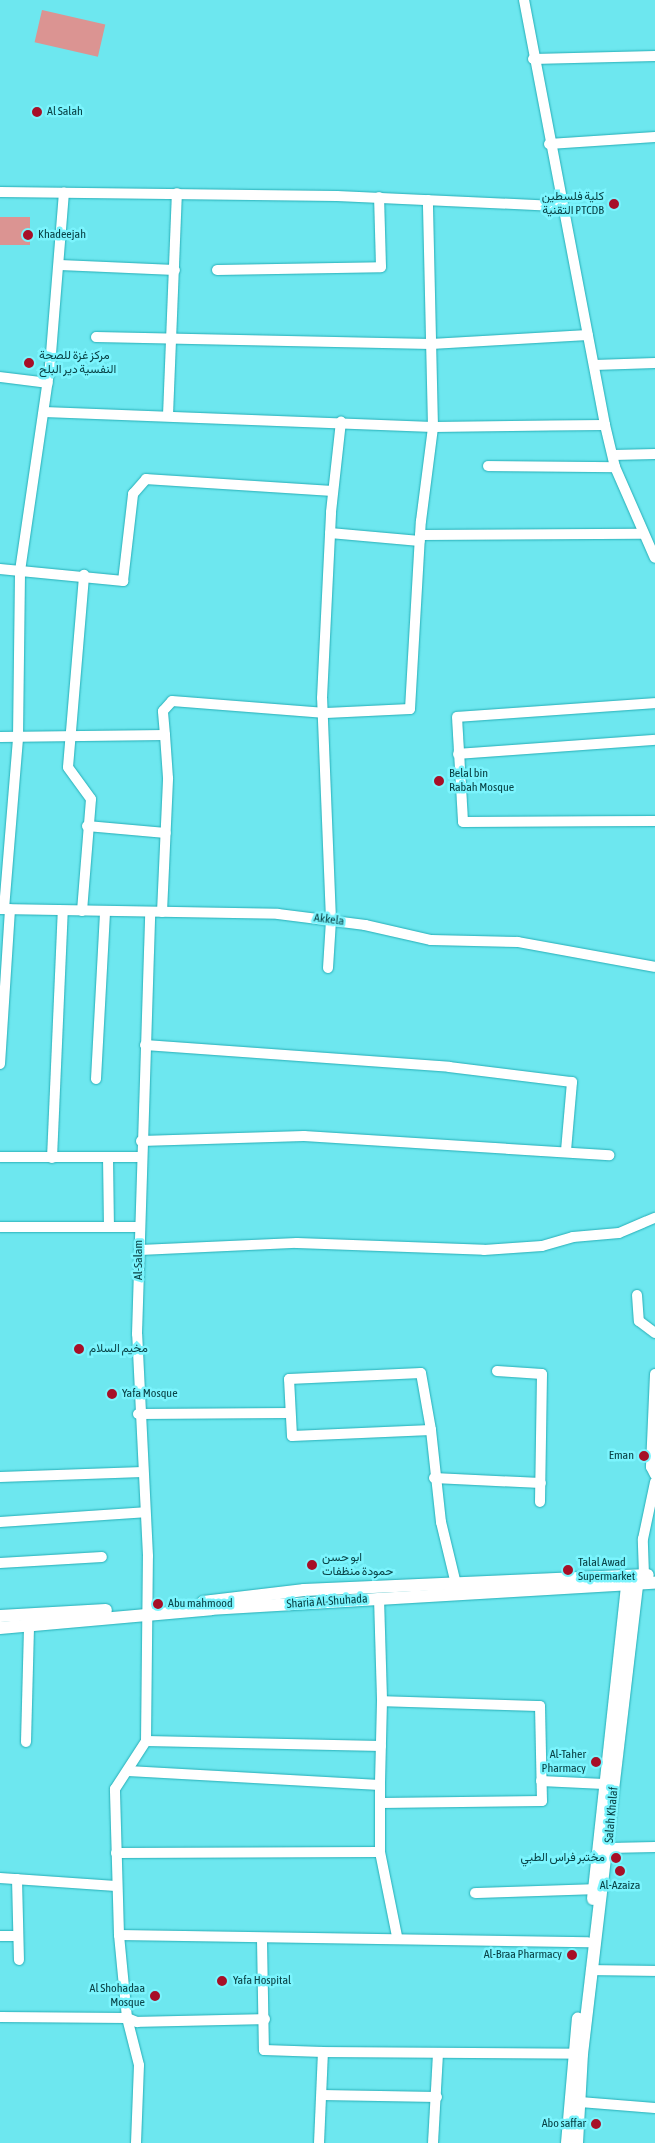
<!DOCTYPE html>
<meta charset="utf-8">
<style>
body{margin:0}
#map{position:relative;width:655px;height:2143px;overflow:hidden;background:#6de7ef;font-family:"Asap Condensed",Vazirmatn,sans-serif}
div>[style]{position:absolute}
.green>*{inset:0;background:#db9492;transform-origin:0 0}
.roads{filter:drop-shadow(0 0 1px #27aeb7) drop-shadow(0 0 1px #27aeb7)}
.minor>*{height:10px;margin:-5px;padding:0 5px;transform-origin:5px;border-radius:5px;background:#fff}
.major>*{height:12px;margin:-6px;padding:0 6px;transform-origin:6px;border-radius:6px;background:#fff}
.dots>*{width:14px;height:14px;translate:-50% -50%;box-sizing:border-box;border:2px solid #7bf4fd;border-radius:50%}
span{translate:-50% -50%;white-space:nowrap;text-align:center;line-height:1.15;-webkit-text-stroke:5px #7bf4fd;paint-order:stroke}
.poi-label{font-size:12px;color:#094246}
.left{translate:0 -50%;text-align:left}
.right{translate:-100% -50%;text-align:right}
.street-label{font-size:12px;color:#094246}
</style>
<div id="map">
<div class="green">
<div style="left:42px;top:10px;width:65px;height:33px;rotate:13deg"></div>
<div style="left:0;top:217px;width:30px;height:28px"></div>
</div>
<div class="roads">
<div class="minor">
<div style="left:524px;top:0;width:433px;rotate:79.2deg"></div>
<div style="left:605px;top:425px;width:43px;rotate:76.6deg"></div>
<div style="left:615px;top:467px;width:99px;rotate:66.3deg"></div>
<div style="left:533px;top:59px;width:122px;rotate:-1.4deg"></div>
<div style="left:549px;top:144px;width:106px;rotate:-3.8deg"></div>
<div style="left:0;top:192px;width:337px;rotate:0.7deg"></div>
<div style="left:337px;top:196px;width:224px;rotate:2.6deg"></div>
<div style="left:60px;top:265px;width:115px;rotate:2.5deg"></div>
<div style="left:217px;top:270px;width:164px;rotate:-1deg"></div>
<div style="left:381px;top:267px;width:70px;rotate:-91.6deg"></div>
<div style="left:96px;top:337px;width:335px;rotate:1.2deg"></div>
<div style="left:431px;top:344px;width:157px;rotate:-3.3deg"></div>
<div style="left:594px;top:365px;width:61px;rotate:-1.9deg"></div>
<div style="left:0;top:377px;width:48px;rotate:7.1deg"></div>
<div style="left:44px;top:412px;width:389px;rotate:2.2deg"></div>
<div style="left:433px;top:427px;width:172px;rotate:-0.7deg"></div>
<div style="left:168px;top:415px;width:222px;rotate:-87.7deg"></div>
<div style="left:613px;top:455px;width:42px;rotate:-1.4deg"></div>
<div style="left:488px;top:466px;width:127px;rotate:0.5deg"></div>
<div style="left:330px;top:533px;width:90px;rotate:5.1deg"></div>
<div style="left:420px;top:535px;width:222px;rotate:-0.3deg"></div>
<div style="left:0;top:569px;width:124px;rotate:5.6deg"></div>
<div style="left:123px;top:581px;width:88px;rotate:-83.4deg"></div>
<div style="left:133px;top:494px;width:20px;rotate:-49deg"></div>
<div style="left:146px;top:479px;width:186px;rotate:3.7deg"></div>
<div style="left:655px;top:703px;width:198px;rotate:176deg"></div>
<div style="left:457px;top:717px;width:105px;rotate:86.7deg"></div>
<div style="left:463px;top:822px;width:192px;rotate:-0.3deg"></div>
<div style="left:0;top:737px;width:165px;rotate:-0.7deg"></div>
<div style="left:165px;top:735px;width:24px;rotate:-95deg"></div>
<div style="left:163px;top:711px;width:13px;rotate:-48deg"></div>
<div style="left:172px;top:701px;width:154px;rotate:4.5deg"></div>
<div style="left:326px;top:713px;width:84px;rotate:-2.7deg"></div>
<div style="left:410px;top:709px;width:188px;rotate:-86.7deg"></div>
<div style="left:421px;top:521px;width:95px;rotate:-82.7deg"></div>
<div style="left:433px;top:427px;width:227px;rotate:-91.3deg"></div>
<div style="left:458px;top:754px;width:197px;rotate:-4.1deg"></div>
<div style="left:87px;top:826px;width:79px;rotate:5.1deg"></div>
<div style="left:0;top:909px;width:278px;rotate:1deg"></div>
<div style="left:278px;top:914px;width:88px;rotate:7.2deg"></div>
<div style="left:365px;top:925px;width:68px;rotate:12.8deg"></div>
<div style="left:431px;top:940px;width:87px;rotate:1.3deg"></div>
<div style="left:518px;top:942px;width:139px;rotate:10.3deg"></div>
<div style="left:4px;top:909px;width:173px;rotate:-85.3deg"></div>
<div style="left:18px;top:737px;width:166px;rotate:-89.3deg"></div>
<div style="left:20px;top:571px;width:207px;rotate:-81.7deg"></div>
<div style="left:50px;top:366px;width:174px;rotate:-85.4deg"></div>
<div style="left:82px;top:911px;width:112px;rotate:-85.4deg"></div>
<div style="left:91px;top:799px;width:39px;rotate:-126deg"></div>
<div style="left:68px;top:767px;width:193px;rotate:-85.2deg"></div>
<div style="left:162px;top:912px;width:134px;rotate:-87.4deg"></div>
<div style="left:168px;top:778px;width:43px;rotate:-94deg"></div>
<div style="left:328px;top:968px;width:48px;rotate:-86.4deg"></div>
<div style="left:331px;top:920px;width:222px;rotate:-92.3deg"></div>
<div style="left:322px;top:698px;width:186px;rotate:-87.2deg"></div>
<div style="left:331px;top:512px;width:91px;rotate:-83.7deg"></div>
<div style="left:145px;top:1045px;width:305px;rotate:4.1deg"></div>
<div style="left:449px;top:1067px;width:124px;rotate:7deg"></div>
<div style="left:572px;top:1082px;width:69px;rotate:95deg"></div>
<div style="left:0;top:1064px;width:155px;rotate:-86.3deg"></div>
<div style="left:96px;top:1079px;width:168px;rotate:-86.9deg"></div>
<div style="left:141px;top:1141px;width:163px;rotate:-1.8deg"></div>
<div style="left:304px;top:1136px;width:306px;rotate:3.6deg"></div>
<div style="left:0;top:1157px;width:140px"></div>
<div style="left:108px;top:1157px;width:68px;rotate:89.2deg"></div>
<div style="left:52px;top:1158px;width:247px;rotate:-87.5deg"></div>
<div style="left:0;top:1227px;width:139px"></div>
<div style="left:140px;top:1250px;width:157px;rotate:-2.6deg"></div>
<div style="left:297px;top:1243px;width:187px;rotate:2.1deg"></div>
<div style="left:484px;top:1250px;width:58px;rotate:-3.9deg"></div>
<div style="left:542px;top:1246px;width:32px;rotate:-16deg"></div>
<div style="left:573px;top:1237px;width:46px;rotate:-5deg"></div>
<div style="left:619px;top:1233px;width:39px;rotate:-23deg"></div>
<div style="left:637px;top:1295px;width:26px;rotate:86deg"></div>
<div style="left:639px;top:1321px;width:20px;rotate:37deg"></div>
<div style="left:497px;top:1371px;width:45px;rotate:3.8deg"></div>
<div style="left:542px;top:1374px;width:128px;rotate:90.9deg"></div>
<div style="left:655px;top:1374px;width:93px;rotate:92.5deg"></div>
<div style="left:651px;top:1467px;width:9px;rotate:63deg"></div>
<div style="left:138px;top:1414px;width:152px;rotate:-0.4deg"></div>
<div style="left:431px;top:1430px;width:139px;rotate:177.5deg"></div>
<div style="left:292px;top:1436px;width:57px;rotate:-93deg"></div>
<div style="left:289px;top:1379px;width:132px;rotate:-2.6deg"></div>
<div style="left:421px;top:1373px;width:58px;rotate:80deg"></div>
<div style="left:431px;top:1430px;width:93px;rotate:83.8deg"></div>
<div style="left:441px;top:1522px;width:64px;rotate:76.4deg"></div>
<div style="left:0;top:1477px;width:143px;rotate:-2deg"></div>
<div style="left:434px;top:1478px;width:107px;rotate:2.7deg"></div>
<div style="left:0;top:1522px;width:145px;rotate:-3.9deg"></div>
<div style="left:0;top:1563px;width:102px;rotate:-3.4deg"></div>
<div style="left:644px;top:1575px;width:36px;rotate:-92deg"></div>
<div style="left:643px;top:1539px;width:58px;rotate:-78.1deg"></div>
<div style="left:379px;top:1598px;width:103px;rotate:88.3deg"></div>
<div style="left:146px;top:1741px;width:235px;rotate:1.2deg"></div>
<div style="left:26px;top:1742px;width:116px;rotate:-88.5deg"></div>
<div style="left:128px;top:1771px;width:252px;rotate:3.2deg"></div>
<div style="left:541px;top:1781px;width:63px;rotate:2.7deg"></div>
<div style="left:381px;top:1803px;width:161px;rotate:-0.7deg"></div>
<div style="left:542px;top:1801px;width:95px;rotate:-91.2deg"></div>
<div style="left:540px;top:1706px;width:158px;rotate:-178.2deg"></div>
<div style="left:382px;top:1701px;width:84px;rotate:91.4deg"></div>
<div style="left:380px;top:1785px;width:67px;rotate:90deg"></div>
<div style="left:380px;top:1852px;width:86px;rotate:78.6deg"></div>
<div style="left:609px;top:1848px;width:46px;rotate:-1.2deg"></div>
<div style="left:116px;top:1853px;width:264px;rotate:-0.2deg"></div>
<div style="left:0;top:1878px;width:116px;rotate:3.9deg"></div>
<div style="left:17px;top:1879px;width:81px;rotate:88.6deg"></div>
<div style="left:475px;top:1893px;width:119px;rotate:-1.9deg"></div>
<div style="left:119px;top:1935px;width:469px;rotate:0.9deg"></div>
<div style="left:0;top:1936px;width:17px"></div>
<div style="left:262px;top:1940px;width:110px;rotate:89deg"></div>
<div style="left:264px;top:2050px;width:59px;rotate:1.9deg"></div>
<div style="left:591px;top:1970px;width:64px;rotate:0.9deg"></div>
<div style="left:0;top:2017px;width:127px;rotate:0.5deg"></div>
<div style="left:127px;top:2018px;width:11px;rotate:22deg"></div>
<div style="left:137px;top:2022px;width:128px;rotate:-1.3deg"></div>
<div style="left:322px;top:2095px;width:115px;rotate:1deg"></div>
<div style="left:580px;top:2102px;width:75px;rotate:4.6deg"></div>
<div style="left:136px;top:2143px;width:78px;rotate:-87.8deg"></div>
<div style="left:139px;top:2065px;width:49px;rotate:-104.3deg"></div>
<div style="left:127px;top:2018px;width:83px;rotate:-95.5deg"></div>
<div style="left:119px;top:1935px;width:146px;rotate:-91.6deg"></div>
<div style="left:115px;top:1789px;width:57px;rotate:-57.1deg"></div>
<div style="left:146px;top:1741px;width:185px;rotate:-89.4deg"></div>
<div style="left:148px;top:1556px;width:222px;rotate:-92.8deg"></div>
<div style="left:137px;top:1334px;width:422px;rotate:-88.2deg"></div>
<div style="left:319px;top:2143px;width:91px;rotate:-87.5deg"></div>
<div style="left:323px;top:2052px;width:258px;rotate:0.4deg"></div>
<div style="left:433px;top:2143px;width:89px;rotate:-86.8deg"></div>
</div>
<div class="major">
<div style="left:203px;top:1602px;width:102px;rotate:-6.8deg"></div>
<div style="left:304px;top:1590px;width:344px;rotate:-2.5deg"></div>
<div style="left:0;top:1616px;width:106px;rotate:-3.2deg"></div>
<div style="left:0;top:1628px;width:212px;rotate:-5.1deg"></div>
<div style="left:211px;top:1609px;width:445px;rotate:-3.4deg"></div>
<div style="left:593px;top:1899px;width:323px;rotate:-83.8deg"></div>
<div style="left:567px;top:2143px;width:125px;rotate:-85deg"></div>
<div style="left:577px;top:2143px;width:89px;rotate:-86.8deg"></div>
<div style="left:582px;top:2054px;width:481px;rotate:-83.3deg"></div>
</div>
</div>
<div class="dots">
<div style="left:37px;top:112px;background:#a70f27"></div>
<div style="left:614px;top:204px;background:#a70f27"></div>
<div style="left:28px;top:235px;background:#a70f27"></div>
<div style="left:29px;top:363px;background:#a70f27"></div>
<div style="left:439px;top:781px;background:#a70f27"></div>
<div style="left:79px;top:1349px;background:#a70f27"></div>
<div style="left:112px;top:1394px;background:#a70f27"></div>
<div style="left:644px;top:1456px;background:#a70f27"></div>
<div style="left:312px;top:1565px;background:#a70f27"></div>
<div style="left:568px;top:1570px;background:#a70f27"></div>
<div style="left:158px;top:1604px;background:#a70f27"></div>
<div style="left:596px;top:1762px;background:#a70f27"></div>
<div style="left:616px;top:1858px;background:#a70f27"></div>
<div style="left:620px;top:1871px;background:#a70f27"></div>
<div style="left:572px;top:1955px;background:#a70f27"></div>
<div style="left:222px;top:1981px;background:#a70f27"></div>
<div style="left:155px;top:1996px;background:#a70f27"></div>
<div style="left:596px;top:2124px;background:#a70f27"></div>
</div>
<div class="poi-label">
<span class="left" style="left:47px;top:112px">Al Salah</span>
<span class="right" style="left:604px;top:204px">كلية فلسطين<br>التقنية PTCDB</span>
<span class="left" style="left:38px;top:235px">Khadeejah</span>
<span class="left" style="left:39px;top:363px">مركز غزة للصحة<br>النفسية دير البلح</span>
<span class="left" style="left:449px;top:781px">Belal bin<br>Rabah Mosque</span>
<span class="left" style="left:89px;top:1349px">مخيم السلام</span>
<span class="left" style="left:122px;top:1394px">Yafa Mosque</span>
<span class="right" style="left:634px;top:1456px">Eman</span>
<span class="left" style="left:322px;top:1565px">ابو حسن<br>حمودة منظفات</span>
<span class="left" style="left:578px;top:1570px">Talal Awad<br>Supermarket</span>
<span class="left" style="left:168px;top:1604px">Abu mahmood</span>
<span class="right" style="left:586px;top:1762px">Al-Taher<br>Pharmacy</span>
<span class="right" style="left:605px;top:1858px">مختبر فراس الطبي</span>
<span style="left:620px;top:1886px">Al-Azaiza</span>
<span class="right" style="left:562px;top:1955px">Al-Braa Pharmacy</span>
<span class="left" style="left:233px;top:1981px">Yafa Hospital</span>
<span class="right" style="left:145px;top:1996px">Al Shohadaa<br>Mosque</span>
<span class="right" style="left:586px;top:2124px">Abo saffar</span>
</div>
<div class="street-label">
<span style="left:329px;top:920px;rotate:7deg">Akkela</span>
<span style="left:139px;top:1260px;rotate:-90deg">Al-Salam</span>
<span style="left:327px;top:1602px;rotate:-4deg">Sharia Al-Shuhada</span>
<span style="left:612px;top:1815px;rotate:-85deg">Salah Khalaf</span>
</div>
</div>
